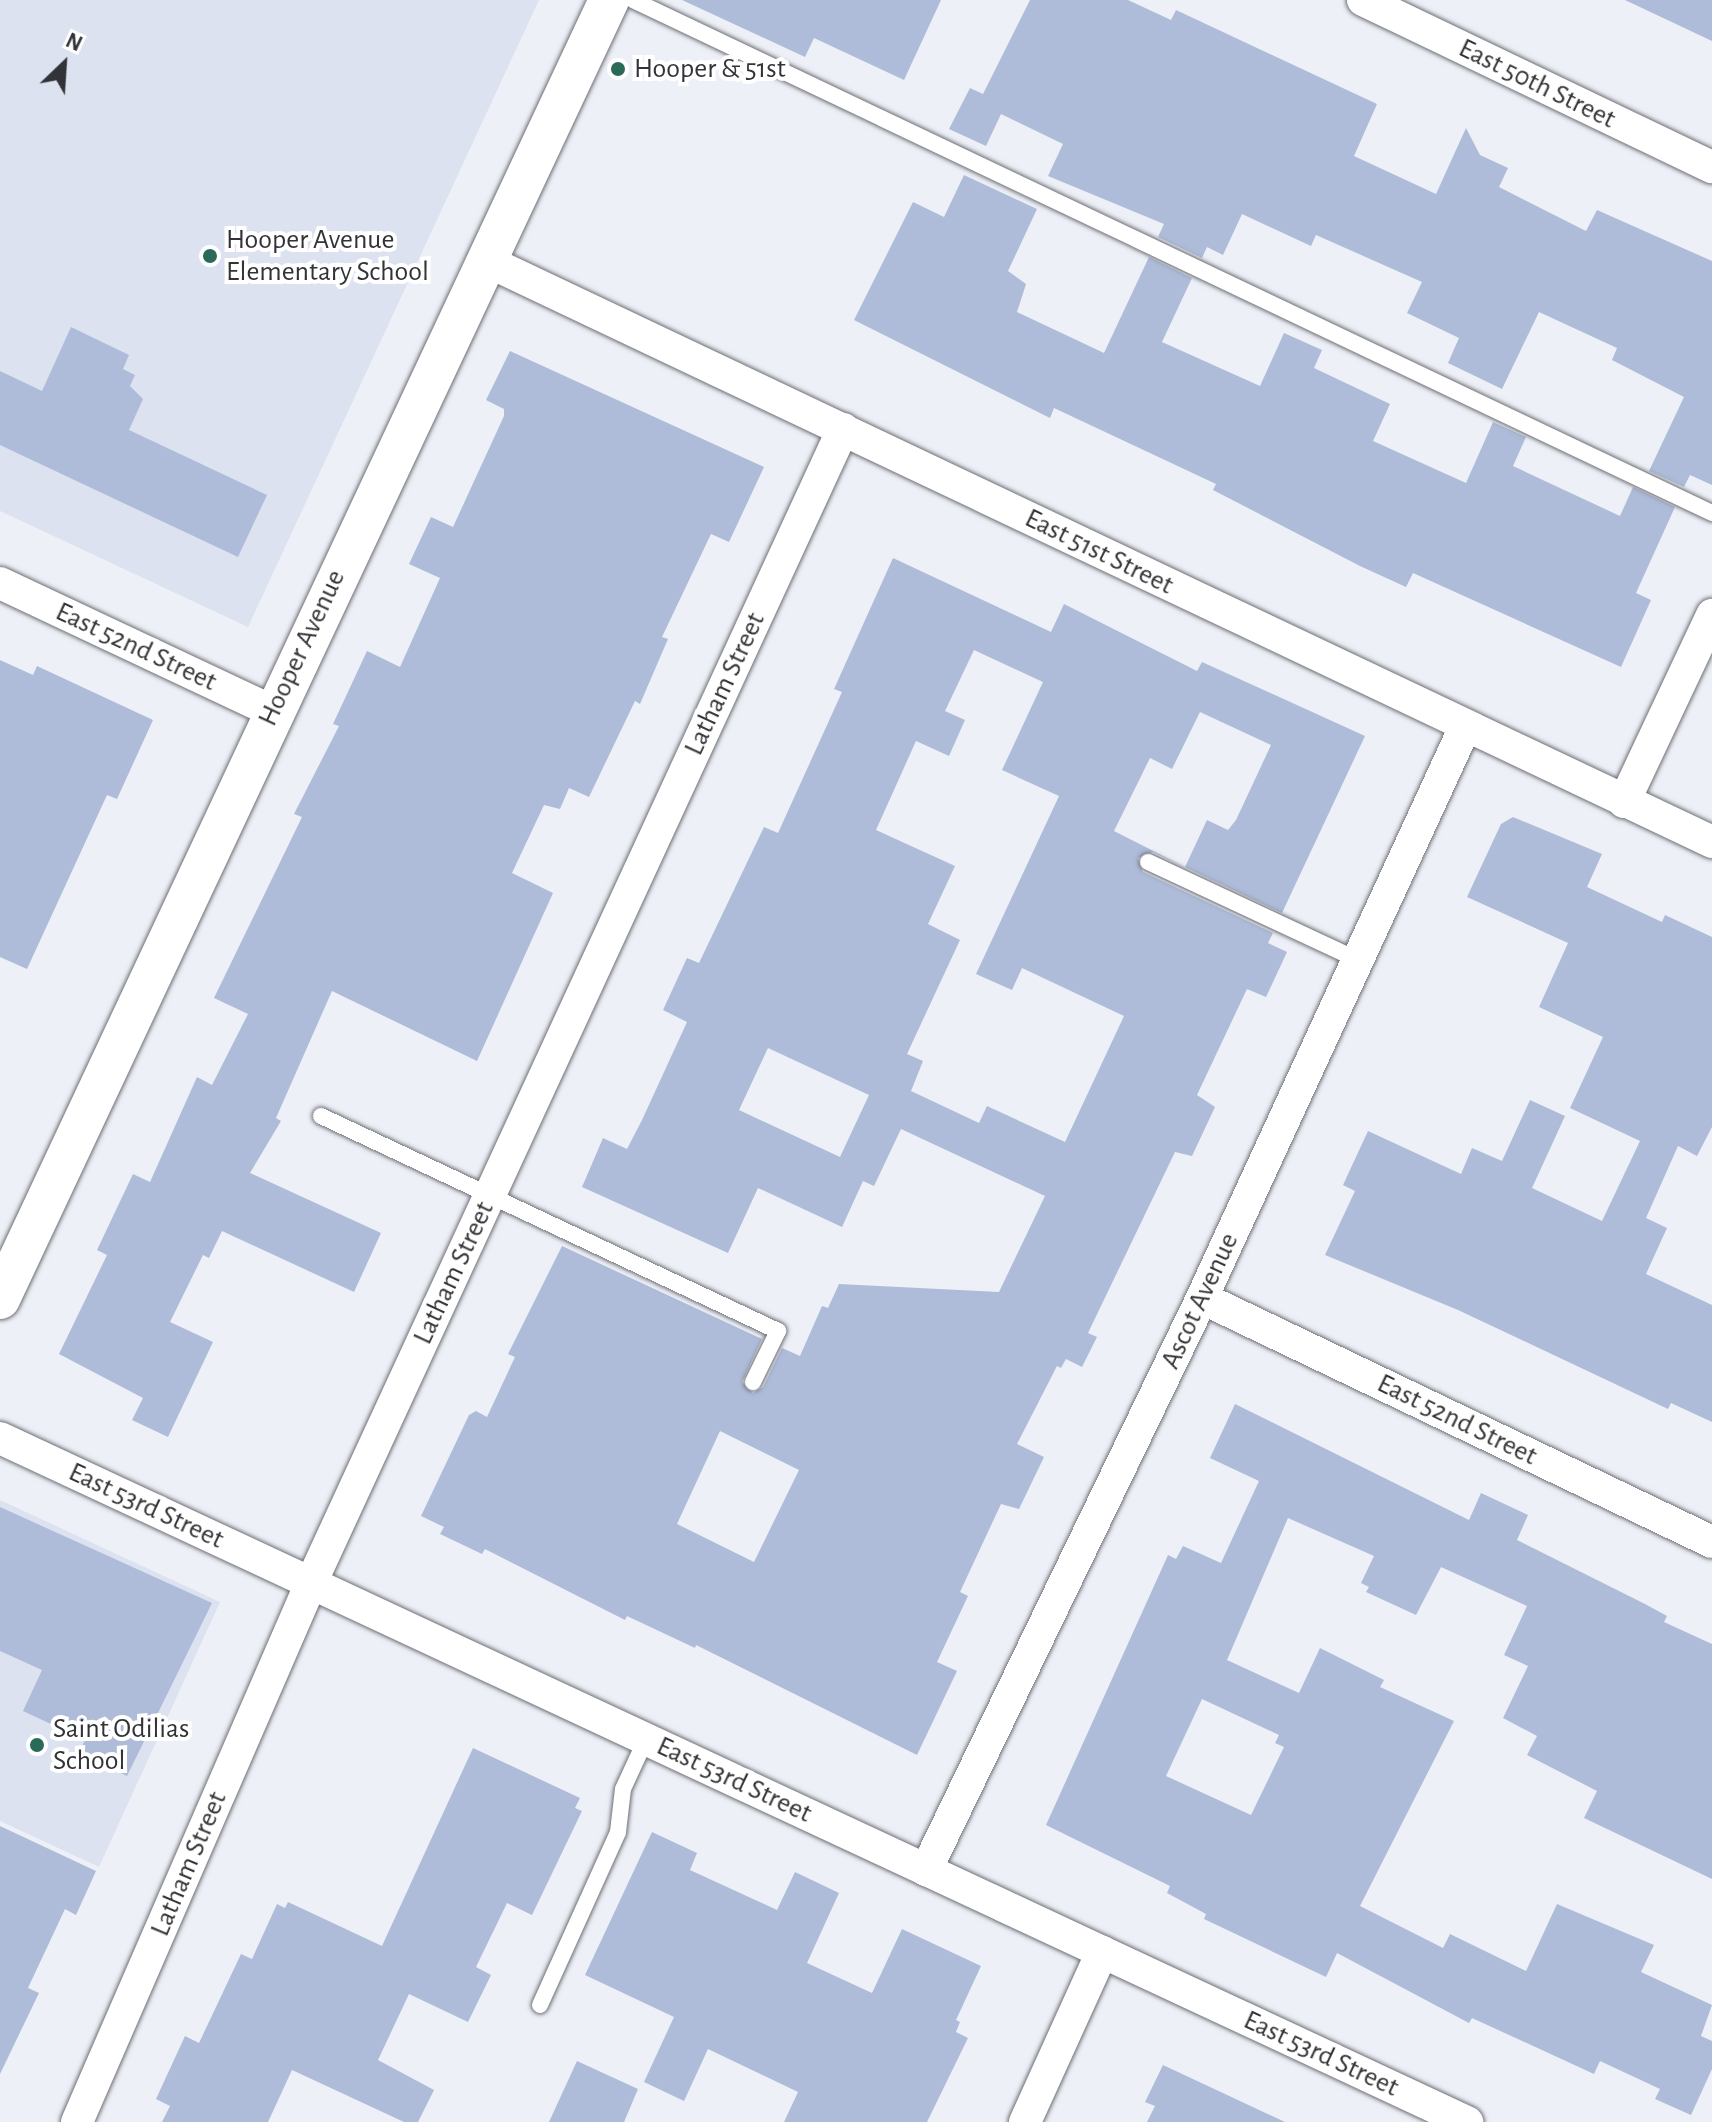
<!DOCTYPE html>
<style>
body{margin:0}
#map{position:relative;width:1712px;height:2122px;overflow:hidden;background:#edf0f7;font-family:"Alegreya Sans",sans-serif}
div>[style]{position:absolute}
.built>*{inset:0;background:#dce2ef}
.building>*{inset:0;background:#aebcd9}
.roads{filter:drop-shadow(0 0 2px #6d6f75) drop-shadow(0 0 2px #6d6f75)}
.service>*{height:16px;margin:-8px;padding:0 8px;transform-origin:8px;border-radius:8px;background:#fff}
.minor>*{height:32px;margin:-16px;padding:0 16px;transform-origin:16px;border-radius:16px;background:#fff}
.tertiary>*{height:40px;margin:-20px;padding:0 20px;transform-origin:20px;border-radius:20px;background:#fff}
.dots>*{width:22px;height:22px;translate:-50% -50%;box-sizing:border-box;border:4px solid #fff;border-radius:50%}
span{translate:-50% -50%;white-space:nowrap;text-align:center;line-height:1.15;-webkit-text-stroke:8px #fff;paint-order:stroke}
.poi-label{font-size:28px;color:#323336}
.left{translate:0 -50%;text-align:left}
.street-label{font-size:28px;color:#323336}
.north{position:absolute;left:24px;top:24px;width:80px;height:80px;-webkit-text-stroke:6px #fff;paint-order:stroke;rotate:25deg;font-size:22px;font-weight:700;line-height:32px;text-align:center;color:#323336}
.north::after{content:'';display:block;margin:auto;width:28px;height:36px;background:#323336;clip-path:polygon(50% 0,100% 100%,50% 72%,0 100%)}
</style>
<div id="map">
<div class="built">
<div style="clip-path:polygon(0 0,539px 0,248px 627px,0 511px)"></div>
<div style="clip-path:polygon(0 1500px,220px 1602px,99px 1867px,0 1821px)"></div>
</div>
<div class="building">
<div style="clip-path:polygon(682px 0,941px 0,904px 80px,814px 38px,805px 57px)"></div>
<div style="clip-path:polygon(1030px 0,1128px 0,1171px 20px,1176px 10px,1377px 104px,1354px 156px,1436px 194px,1466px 128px,1480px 155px,1508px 168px,1499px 187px,1586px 231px,1597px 210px,1712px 261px,1712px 485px,1690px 475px,1684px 487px,1649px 471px,1684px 397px,1612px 360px,1617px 348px,1539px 312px,1502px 389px,1448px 363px,1459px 338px,1407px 313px,1422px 282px,1316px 235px,1311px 246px,1242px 214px,1223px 255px,1207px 247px,1202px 258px,1158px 237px,1164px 224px,1048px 176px,1063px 144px,1001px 114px,986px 146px,949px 129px,970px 88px,983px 94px)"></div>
<div style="clip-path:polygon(1625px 0,1712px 0,1712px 41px)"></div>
<div style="clip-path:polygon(964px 175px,1037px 209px,1008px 271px,1026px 284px,1017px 312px,1104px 353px,1149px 257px,1192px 278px,1162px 342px,1260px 386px,1284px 333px,1322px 350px,1314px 368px,1390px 404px,1373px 441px,1466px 483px,1493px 422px,1526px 437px,1513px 466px,1620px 516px,1633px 487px,1675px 507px,1636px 593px,1651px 600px,1621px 667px,1413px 573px,1406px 587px,1360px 566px,1213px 490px,1216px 484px,1054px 408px,1050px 418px,854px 320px,913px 202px,944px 217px)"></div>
<div style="clip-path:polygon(71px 327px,129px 355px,123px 369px,135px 375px,130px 386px,143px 399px,129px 430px,267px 495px,238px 557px,0 445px,0 371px,42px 391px)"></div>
<div style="clip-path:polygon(510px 351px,764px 467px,729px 542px,711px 534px,662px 637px,668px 639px,640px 704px,635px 701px,589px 797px,569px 788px,560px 809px,544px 805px,512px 873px,553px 893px,477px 1061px,332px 991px,276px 1118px,281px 1121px,250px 1173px,381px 1233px,354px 1292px,222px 1231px,209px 1258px,203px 1255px,170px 1322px,213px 1342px,168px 1437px,132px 1420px,143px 1398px,59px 1354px,107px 1255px,97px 1250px,133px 1174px,150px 1182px,197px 1077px,212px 1085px,248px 1014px,214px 998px,302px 817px,294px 814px,339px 726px,333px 724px,367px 651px,400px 667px,440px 578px,409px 564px,431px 517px,453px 527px,504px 416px,504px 409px,486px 400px)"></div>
<div style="clip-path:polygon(evenodd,893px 558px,1051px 632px,1064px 604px,1197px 671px,1202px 662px,1365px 736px,1282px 913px,1153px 852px,1138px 858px,1143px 872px,1273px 933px,1268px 943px,1287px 952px,1266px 997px,1247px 989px,1197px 1095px,1215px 1107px,1192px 1156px,1175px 1152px,1088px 1333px,1097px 1337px,1082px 1367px,1066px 1359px,1061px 1368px,1057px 1366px,1017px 1444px,1044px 1457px,1019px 1509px,1001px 1504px,960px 1592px,968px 1596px,937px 1662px,957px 1671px,917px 1755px,696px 1645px,695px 1648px,627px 1616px,625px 1620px,485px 1549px,482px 1554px,440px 1534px,444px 1527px,421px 1516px,469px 1415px,476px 1411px,487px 1417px,515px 1357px,508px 1354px,562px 1246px,762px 1339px,742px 1382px,753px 1393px,763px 1387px,782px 1348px,800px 1356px,822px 1306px,828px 1308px,839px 1284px,999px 1292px,1045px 1196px,901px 1129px,874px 1186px,863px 1181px,842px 1227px,758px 1188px,728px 1253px,582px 1187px,603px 1138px,627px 1149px,642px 1120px,687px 1022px,663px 1010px,687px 958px,699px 963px,764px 827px,778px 833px,842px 692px,834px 689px,893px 558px,974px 650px,1043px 682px,1002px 770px,1059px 796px,976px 974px,1012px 990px,1022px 968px,1124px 1016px,1065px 1142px,987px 1106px,979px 1123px,911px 1091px,923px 1061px,907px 1054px,960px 940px,928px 924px,955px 866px,876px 830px,916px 741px,949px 756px,965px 720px,945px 711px,974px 650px,893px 558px,1200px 712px,1271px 745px,1236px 820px,1228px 830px,1207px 820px,1185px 867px,1114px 831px,1150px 758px,1172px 769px,1200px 712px,893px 558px,768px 1048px,869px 1095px,840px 1157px,739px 1110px,768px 1048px,893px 558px,720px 1431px,799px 1470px,754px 1562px,677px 1524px,720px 1431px)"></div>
<div style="clip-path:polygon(0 660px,33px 675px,37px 666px,153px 720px,117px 799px,107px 795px,27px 969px,0 957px)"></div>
<div style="clip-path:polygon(1513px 817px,1602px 854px,1587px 887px,1662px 922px,1665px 915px,1712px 937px,1712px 1127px,1697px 1156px,1678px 1146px,1646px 1218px,1667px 1228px,1646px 1274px,1712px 1305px,1712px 1422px,1671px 1403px,1668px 1409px,1458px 1310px,1325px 1255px,1355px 1191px,1343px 1185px,1368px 1131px,1461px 1174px,1472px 1148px,1502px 1161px,1530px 1100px,1565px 1116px,1532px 1188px,1602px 1221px,1640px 1141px,1570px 1108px,1603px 1037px,1539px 1007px,1568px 943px,1467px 897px,1501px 824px)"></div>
<div style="clip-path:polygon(evenodd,1235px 1404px,1469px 1520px,1481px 1493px,1528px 1515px,1517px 1540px,1645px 1604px,1667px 1616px,1664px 1622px,1712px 1644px,1712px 1879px,1584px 1818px,1597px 1791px,1527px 1755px,1537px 1736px,1503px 1718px,1528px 1666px,1504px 1655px,1527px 1606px,1441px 1567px,1416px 1615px,1366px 1592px,1369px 1587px,1361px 1583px,1374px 1556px,1288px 1518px,1227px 1660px,1299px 1693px,1320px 1648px,1384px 1680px,1380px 1687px,1454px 1721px,1360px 1906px,1443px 1948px,1450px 1934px,1526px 1971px,1557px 1904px,1654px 1945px,1641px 1972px,1712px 2005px,1701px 2036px,1712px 2041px,1712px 2069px,1691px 2115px,1655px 2099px,1660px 2089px,1600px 2061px,1594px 2074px,1472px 2018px,1469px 2023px,1337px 1953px,1326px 1977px,1204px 1919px,1206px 1914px,1167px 1893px,1170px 1886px,1046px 1825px,1168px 1555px,1176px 1559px,1183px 1546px,1221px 1563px,1259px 1481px,1210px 1458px,1235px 1404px,1202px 1699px,1279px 1735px,1275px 1743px,1284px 1747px,1251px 1815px,1166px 1776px,1202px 1699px)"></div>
<div style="clip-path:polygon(0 1507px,212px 1603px,127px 1776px,79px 1753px,85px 1740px,23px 1711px,42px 1670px,0 1651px)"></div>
<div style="clip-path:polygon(473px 1748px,580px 1798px,575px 1808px,582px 1811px,532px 1915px,507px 1903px,476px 1967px,491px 1975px,468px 2022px,409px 1994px,378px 2060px,434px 2090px,418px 2122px,404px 2122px,292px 2070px,268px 2122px,162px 2122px,170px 2106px,156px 2099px,185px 2036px,199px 2043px,241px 1954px,252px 1959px,277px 1904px,285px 1908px,288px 1902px,382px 1946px)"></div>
<div style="clip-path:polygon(0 1826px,96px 1871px,76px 1915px,65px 1909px,28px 1988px,39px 1993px,0 2074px)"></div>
<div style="clip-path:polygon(652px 1832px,697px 1853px,690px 1870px,777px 1910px,795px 1872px,839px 1893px,807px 1963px,872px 1993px,902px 1929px,981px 1966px,956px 2020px,960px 2022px,956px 2032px,968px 2038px,927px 2122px,784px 2122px,798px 2092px,708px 2049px,684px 2101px,644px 2082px,674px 2017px,585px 1975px)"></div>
<div style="clip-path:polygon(577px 2061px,638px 2089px,624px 2122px,549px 2122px)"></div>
<div style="clip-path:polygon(1163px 2065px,1285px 2122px,1147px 2122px,1155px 2106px,1145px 2102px)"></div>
</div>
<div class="roads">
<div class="service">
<div style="left:633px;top:0;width:1195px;rotate:25.43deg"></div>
<div style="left:1148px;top:862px;width:232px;rotate:25deg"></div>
<div style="left:321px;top:1116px;width:505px;rotate:25.2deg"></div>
<div style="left:778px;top:1331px;width:57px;rotate:116.1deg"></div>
<div style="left:540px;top:2005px;width:190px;rotate:-65.7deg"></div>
<div style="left:618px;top:1832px;width:43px;rotate:-83.4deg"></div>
<div style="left:623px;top:1789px;width:55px;rotate:-65.3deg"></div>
</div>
<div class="minor">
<div style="left:1363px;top:0;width:387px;rotate:25.6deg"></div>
<div style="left:487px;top:261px;width:1356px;rotate:25.37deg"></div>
<div style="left:0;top:583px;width:301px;rotate:25.2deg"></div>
<div style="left:1624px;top:802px;width:207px;rotate:-64.8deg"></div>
<div style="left:1202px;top:1298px;width:565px;rotate:25.57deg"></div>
<div style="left:0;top:1438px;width:1619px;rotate:25deg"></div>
<div style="left:926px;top:1870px;width:635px;rotate:-64.24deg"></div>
<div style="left:1202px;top:1298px;width:629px;rotate:-65.27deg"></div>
<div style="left:77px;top:2122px;width:588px;rotate:-66.53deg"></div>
<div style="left:311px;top:1583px;width:1271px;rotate:-65.25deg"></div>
<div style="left:1025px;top:2122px;width:187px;rotate:-65.6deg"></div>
</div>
<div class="tertiary">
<div style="left:0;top:1299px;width:1435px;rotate:-64.88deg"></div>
</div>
</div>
<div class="dots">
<div style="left:618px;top:69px;background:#2a6a59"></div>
<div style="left:210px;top:256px;background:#2a6a59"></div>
<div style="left:37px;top:1745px;background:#2a6a59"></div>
</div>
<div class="poi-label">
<span class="left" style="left:634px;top:69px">Hooper &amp; 51st</span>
<span class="left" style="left:226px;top:256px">Hooper Avenue<br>Elementary School</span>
<span class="left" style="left:53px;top:1745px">Saint Odilias<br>School</span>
</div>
<div class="street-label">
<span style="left:1537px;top:84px;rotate:26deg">East 50th Street</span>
<span style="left:1099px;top:552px;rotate:26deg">East 51st Street</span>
<span style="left:136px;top:647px;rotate:25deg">East 52nd Street</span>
<span style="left:302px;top:648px;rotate:-65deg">Hooper Avenue</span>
<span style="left:725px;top:684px;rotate:-65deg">Latham Street</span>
<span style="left:454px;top:1273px;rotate:-65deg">Latham Street</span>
<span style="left:1200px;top:1301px;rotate:-65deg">Ascot Avenue</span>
<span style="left:1457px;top:1420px;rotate:26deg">East 52nd Street</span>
<span style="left:146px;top:1506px;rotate:25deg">East 53rd Street</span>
<span style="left:734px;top:1780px;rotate:25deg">East 53rd Street</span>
<span style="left:189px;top:1864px;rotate:-67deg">Latham Street</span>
<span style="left:1321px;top:2054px;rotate:25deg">East 53rd Street</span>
</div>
<div class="north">N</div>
</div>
